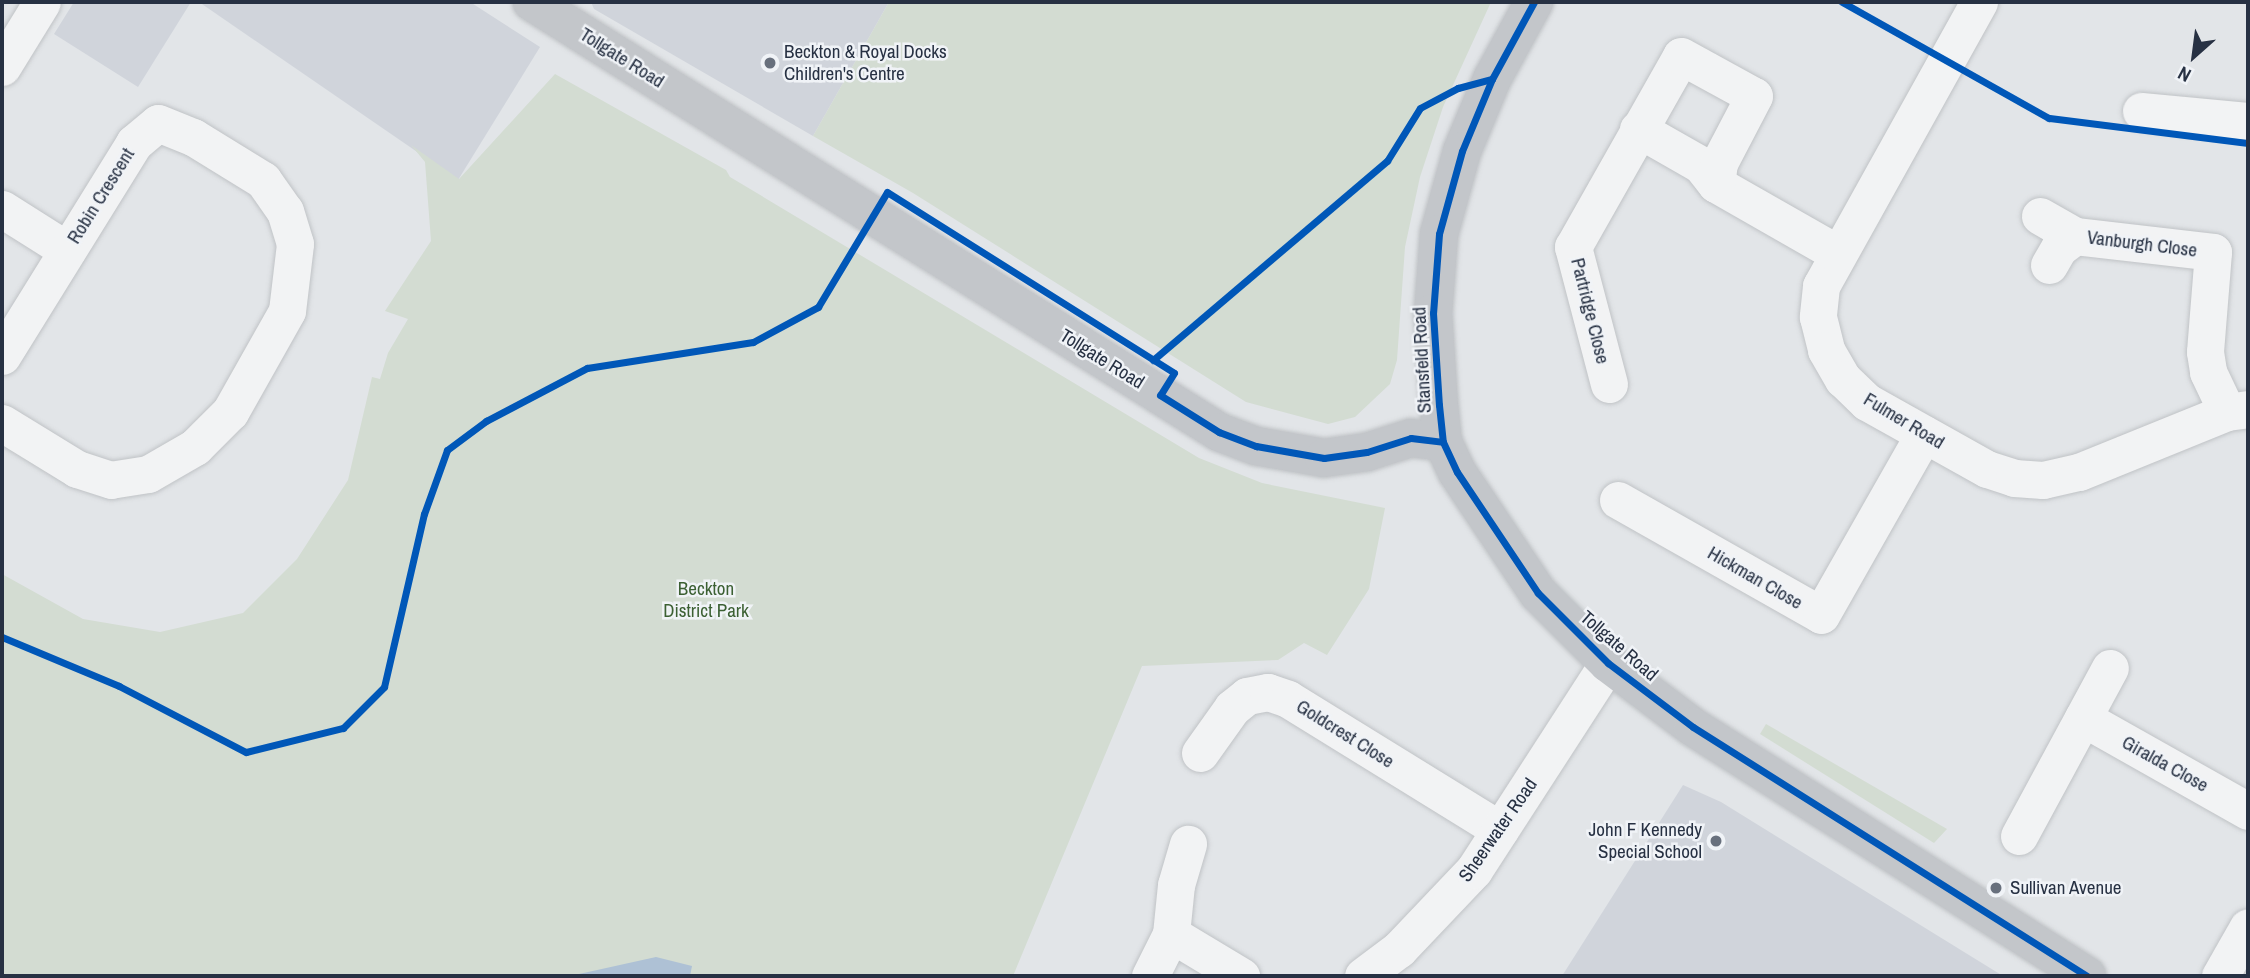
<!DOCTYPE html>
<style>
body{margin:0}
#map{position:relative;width:2250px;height:978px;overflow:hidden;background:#e2e5e8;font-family:"Archivo Narrow",sans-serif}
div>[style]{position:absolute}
.built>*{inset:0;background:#d0d4db}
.green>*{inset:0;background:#d3dcd2}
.water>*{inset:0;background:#aec1d5}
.roads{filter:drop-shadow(0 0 2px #c0c3c6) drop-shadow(0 0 2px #c0c3c6)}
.street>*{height:37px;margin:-18.5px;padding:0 18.5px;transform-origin:18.5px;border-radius:18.5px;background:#f2f3f4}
.secondary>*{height:38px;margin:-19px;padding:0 19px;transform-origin:19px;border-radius:19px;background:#c3c6ca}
.cycleway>*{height:7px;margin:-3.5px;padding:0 3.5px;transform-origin:3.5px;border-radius:3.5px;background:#0057b8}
.dots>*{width:19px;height:19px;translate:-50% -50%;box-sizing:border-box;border:4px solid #f0f3f7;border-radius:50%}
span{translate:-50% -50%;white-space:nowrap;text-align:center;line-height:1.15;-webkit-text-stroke:5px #f0f3f7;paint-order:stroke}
.poi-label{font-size:19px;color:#273143}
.left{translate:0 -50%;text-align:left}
.right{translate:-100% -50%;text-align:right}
.street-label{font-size:19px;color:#273143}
.park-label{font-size:19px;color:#3c6033}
.frame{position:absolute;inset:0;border:4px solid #273143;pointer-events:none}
.north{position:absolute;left:2159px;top:21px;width:70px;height:70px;-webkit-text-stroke:5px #f0f3f7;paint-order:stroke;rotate:208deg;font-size:19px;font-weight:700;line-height:28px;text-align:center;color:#273143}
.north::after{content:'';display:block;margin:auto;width:24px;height:32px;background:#273143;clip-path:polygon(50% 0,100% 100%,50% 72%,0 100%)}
</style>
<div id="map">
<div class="built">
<div style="clip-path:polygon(74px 2px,191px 2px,138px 87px,54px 34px)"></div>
<div style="clip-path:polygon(199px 2px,470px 2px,540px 47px,458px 180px)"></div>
<div style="clip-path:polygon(591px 2px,889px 2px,813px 136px,594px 9px)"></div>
<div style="clip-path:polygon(1683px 785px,1721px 802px,2003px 976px,1562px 976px)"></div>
</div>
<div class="green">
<div style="clip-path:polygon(889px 2px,1491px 2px,1443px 107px,1420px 177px,1405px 247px,1397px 360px,1390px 384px,1355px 417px,1328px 424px,1246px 402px,913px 193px,813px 136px)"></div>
<div style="clip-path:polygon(555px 74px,726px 170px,730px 177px,1199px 458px,1262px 483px,1385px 508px,1369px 589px,1327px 655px,1304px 643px,1278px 660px,1142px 666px,1013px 976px,2px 976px,2px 574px,83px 619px,160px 632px,243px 613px,297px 559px,348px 480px,372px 377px,380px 379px,388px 353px,408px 319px,385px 311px,431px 241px,425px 162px,411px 145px,459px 179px)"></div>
<div style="clip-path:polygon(1766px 724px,1947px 829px,1934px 843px,1760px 734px)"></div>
</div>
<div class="water">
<div style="clip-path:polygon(656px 957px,692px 966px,690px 976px,570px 976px)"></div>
</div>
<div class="roads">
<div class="street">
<div style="left:1979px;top:2px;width:325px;rotate:119.1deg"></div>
<div style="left:1821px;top:286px;width:31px;rotate:96deg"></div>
<div style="left:1818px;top:317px;width:34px;rotate:76deg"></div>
<div style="left:1826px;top:350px;width:34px;rotate:60deg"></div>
<div style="left:1843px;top:379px;width:33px;rotate:44deg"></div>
<div style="left:1867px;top:402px;width:137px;rotate:29.2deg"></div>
<div style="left:1987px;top:469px;width:28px;rotate:18deg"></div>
<div style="left:2014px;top:478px;width:29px;rotate:4deg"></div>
<div style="left:2043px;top:480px;width:37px;rotate:-13deg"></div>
<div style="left:2079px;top:472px;width:160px;rotate:-22.1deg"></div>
<div style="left:2227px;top:412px;width:21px;rotate:-8deg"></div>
<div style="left:2px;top:67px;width:76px;rotate:-58.4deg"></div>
<div style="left:2141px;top:111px;width:107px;rotate:5.3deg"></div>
<div style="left:1638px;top:129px;width:73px;rotate:29.7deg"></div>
<div style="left:1701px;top:165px;width:24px;rotate:52deg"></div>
<div style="left:1716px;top:184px;width:139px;rotate:29.7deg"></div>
<div style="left:2px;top:209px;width:77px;rotate:32.2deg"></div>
<div style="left:2040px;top:216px;width:40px;rotate:29.7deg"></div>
<div style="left:2075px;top:236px;width:139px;rotate:6.6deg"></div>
<div style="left:2213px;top:252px;width:100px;rotate:94.6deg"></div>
<div style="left:2205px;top:352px;width:20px;rotate:81deg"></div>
<div style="left:2208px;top:372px;width:44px;rotate:64.6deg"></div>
<div style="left:2049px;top:265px;width:20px;rotate:-60deg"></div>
<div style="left:2059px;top:248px;width:20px;rotate:-37deg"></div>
<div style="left:2px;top:356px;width:251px;rotate:-58.2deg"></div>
<div style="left:134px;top:143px;width:31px;rotate:-40deg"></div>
<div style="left:158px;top:123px;width:38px;rotate:22deg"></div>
<div style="left:193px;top:137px;width:82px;rotate:31.6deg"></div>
<div style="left:263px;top:180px;width:38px;rotate:55deg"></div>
<div style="left:285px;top:211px;width:34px;rotate:73deg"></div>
<div style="left:295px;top:244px;width:67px;rotate:96.8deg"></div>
<div style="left:287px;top:311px;width:116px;rotate:119.4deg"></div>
<div style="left:230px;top:412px;width:49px;rotate:135deg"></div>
<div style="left:195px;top:447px;width:54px;rotate:150.1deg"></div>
<div style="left:148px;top:474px;width:37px;rotate:171deg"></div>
<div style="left:111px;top:480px;width:36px;rotate:-162deg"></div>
<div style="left:77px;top:469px;width:88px;rotate:-148.5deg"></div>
<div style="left:1609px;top:384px;width:142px;rotate:-104.7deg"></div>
<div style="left:1573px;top:247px;width:219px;rotate:-60.5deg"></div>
<div style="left:1681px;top:56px;width:83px;rotate:28.7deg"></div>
<div style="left:1754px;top:96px;width:76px;rotate:117.6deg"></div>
<div style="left:1719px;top:163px;width:21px;rotate:98deg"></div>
<div style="left:1618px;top:500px;width:233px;rotate:29.5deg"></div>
<div style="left:1821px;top:615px;width:208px;rotate:-60.4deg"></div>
<div style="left:2083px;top:718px;width:189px;rotate:29.4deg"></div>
<div style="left:1200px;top:753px;width:55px;rotate:-54.6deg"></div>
<div style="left:1232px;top:708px;width:19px;rotate:-39deg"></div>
<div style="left:1247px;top:696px;width:21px;rotate:-11deg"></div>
<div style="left:1268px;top:692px;width:21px;rotate:19deg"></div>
<div style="left:1288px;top:699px;width:249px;rotate:31.7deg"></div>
<div style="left:2019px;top:836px;width:191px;rotate:-61.6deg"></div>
<div style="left:1171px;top:934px;width:82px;rotate:31deg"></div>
<div style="left:1150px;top:976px;width:47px;rotate:-63.4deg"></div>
<div style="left:1171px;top:934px;width:49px;rotate:-84.2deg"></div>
<div style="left:1176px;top:885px;width:43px;rotate:-73.7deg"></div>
<div style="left:1363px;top:976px;width:45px;rotate:-36.9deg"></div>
<div style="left:1399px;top:949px;width:109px;rotate:-46.5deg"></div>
<div style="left:1474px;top:870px;width:247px;rotate:-57.1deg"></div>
<div style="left:2220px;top:976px;width:56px;rotate:-60.3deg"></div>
</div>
<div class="secondary">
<div style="left:532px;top:2px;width:810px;rotate:32.04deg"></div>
<div style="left:1219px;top:432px;width:40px;rotate:21deg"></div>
<div style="left:1256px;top:446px;width:69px;rotate:10deg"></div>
<div style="left:1324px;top:458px;width:43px;rotate:-7.9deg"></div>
<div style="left:1367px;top:452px;width:46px;rotate:-17.7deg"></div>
<div style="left:1411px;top:438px;width:32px;rotate:7deg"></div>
<div style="left:1534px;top:2px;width:88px;rotate:118.6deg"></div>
<div style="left:1492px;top:79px;width:78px;rotate:112.6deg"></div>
<div style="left:1462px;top:151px;width:86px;rotate:105.5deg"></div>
<div style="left:1439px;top:234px;width:79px;rotate:94.3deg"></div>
<div style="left:1433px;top:313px;width:92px;rotate:86.3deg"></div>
<div style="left:1439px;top:405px;width:37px;rotate:84deg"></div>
<div style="left:1443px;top:442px;width:33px;rotate:65deg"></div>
<div style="left:1457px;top:472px;width:146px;rotate:56.2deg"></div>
<div style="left:1538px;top:593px;width:99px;rotate:45deg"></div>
<div style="left:1608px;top:663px;width:106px;rotate:37deg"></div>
<div style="left:1693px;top:727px;width:466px;rotate:32.3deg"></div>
</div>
</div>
<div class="cycleway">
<div style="left:1534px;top:2px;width:88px;rotate:118.6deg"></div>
<div style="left:1492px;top:79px;width:78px;rotate:112.6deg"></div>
<div style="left:1462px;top:151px;width:86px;rotate:105.5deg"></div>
<div style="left:1439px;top:234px;width:79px;rotate:94.3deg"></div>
<div style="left:1433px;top:313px;width:92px;rotate:86.3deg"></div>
<div style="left:1439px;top:405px;width:37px;rotate:84deg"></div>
<div style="left:1443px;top:442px;width:33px;rotate:65deg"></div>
<div style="left:1457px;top:472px;width:146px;rotate:56.2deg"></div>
<div style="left:1538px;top:593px;width:99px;rotate:45deg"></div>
<div style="left:1608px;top:663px;width:106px;rotate:37deg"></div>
<div style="left:1693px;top:727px;width:466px;rotate:32.3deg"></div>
<div style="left:1842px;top:2px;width:237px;rotate:29.3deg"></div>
<div style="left:2049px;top:118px;width:201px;rotate:7.2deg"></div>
<div style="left:1153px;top:360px;width:307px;rotate:-40.4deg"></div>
<div style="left:1387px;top:161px;width:62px;rotate:-58.1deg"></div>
<div style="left:1420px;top:108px;width:43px;rotate:-27.8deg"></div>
<div style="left:1458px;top:88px;width:35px;rotate:-15deg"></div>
<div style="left:2px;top:637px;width:127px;rotate:22.7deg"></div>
<div style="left:119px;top:686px;width:143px;rotate:27.5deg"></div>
<div style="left:246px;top:752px;width:100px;rotate:-13.9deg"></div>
<div style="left:343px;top:728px;width:58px;rotate:-45deg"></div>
<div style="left:384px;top:687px;width:178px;rotate:-77deg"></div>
<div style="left:424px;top:514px;width:68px;rotate:-70.2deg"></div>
<div style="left:447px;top:450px;width:49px;rotate:-36.6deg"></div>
<div style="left:486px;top:421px;width:114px;rotate:-27.7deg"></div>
<div style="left:587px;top:368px;width:168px;rotate:-8.9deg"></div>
<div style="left:753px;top:342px;width:74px;rotate:-28.3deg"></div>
<div style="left:818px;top:307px;width:134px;rotate:-59deg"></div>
<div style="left:887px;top:192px;width:339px;rotate:32.2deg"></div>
<div style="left:1174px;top:373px;width:26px;rotate:122deg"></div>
<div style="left:1160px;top:395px;width:70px;rotate:32.1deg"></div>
<div style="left:1219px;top:432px;width:40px;rotate:21deg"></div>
<div style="left:1256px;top:446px;width:69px;rotate:10deg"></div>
<div style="left:1324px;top:458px;width:43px;rotate:-7.9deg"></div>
<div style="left:1367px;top:452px;width:46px;rotate:-17.7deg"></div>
<div style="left:1411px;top:438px;width:32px;rotate:7deg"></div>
</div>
<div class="dots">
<div style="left:770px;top:63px;background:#68707d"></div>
<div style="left:1716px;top:841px;background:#68707d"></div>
<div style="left:1996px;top:888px;background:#68707d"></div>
</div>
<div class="poi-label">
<span class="left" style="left:784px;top:63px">Beckton &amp; Royal Docks<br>Children's Centre</span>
<span class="right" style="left:1702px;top:841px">John F Kennedy<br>Special School</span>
<span class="left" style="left:2010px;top:888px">Sullivan Avenue</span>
</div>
<div class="street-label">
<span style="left:622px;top:58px;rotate:32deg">Tollgate Road</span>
<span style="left:101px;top:196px;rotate:-58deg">Robin Crescent</span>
<span style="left:2142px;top:244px;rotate:7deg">Vanburgh Close</span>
<span style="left:1590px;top:311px;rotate:76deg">Partridge Close</span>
<span style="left:1102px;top:359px;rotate:32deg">Tollgate Road</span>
<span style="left:1422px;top:360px;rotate:-93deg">Stansfeld Road</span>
<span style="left:1904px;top:421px;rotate:31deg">Fulmer Road</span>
<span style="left:1755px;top:578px;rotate:30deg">Hickman Close</span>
<span style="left:1619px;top:646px;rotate:41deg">Tollgate Road</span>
<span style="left:1345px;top:734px;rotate:32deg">Goldcrest Close</span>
<span style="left:2165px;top:764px;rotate:29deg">Giralda Close</span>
<span style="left:1498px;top:830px;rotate:-55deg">Sheerwater Road</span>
</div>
<div class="park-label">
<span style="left:706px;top:600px">Beckton<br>District Park</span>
</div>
<div class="frame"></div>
<div class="north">N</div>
</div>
